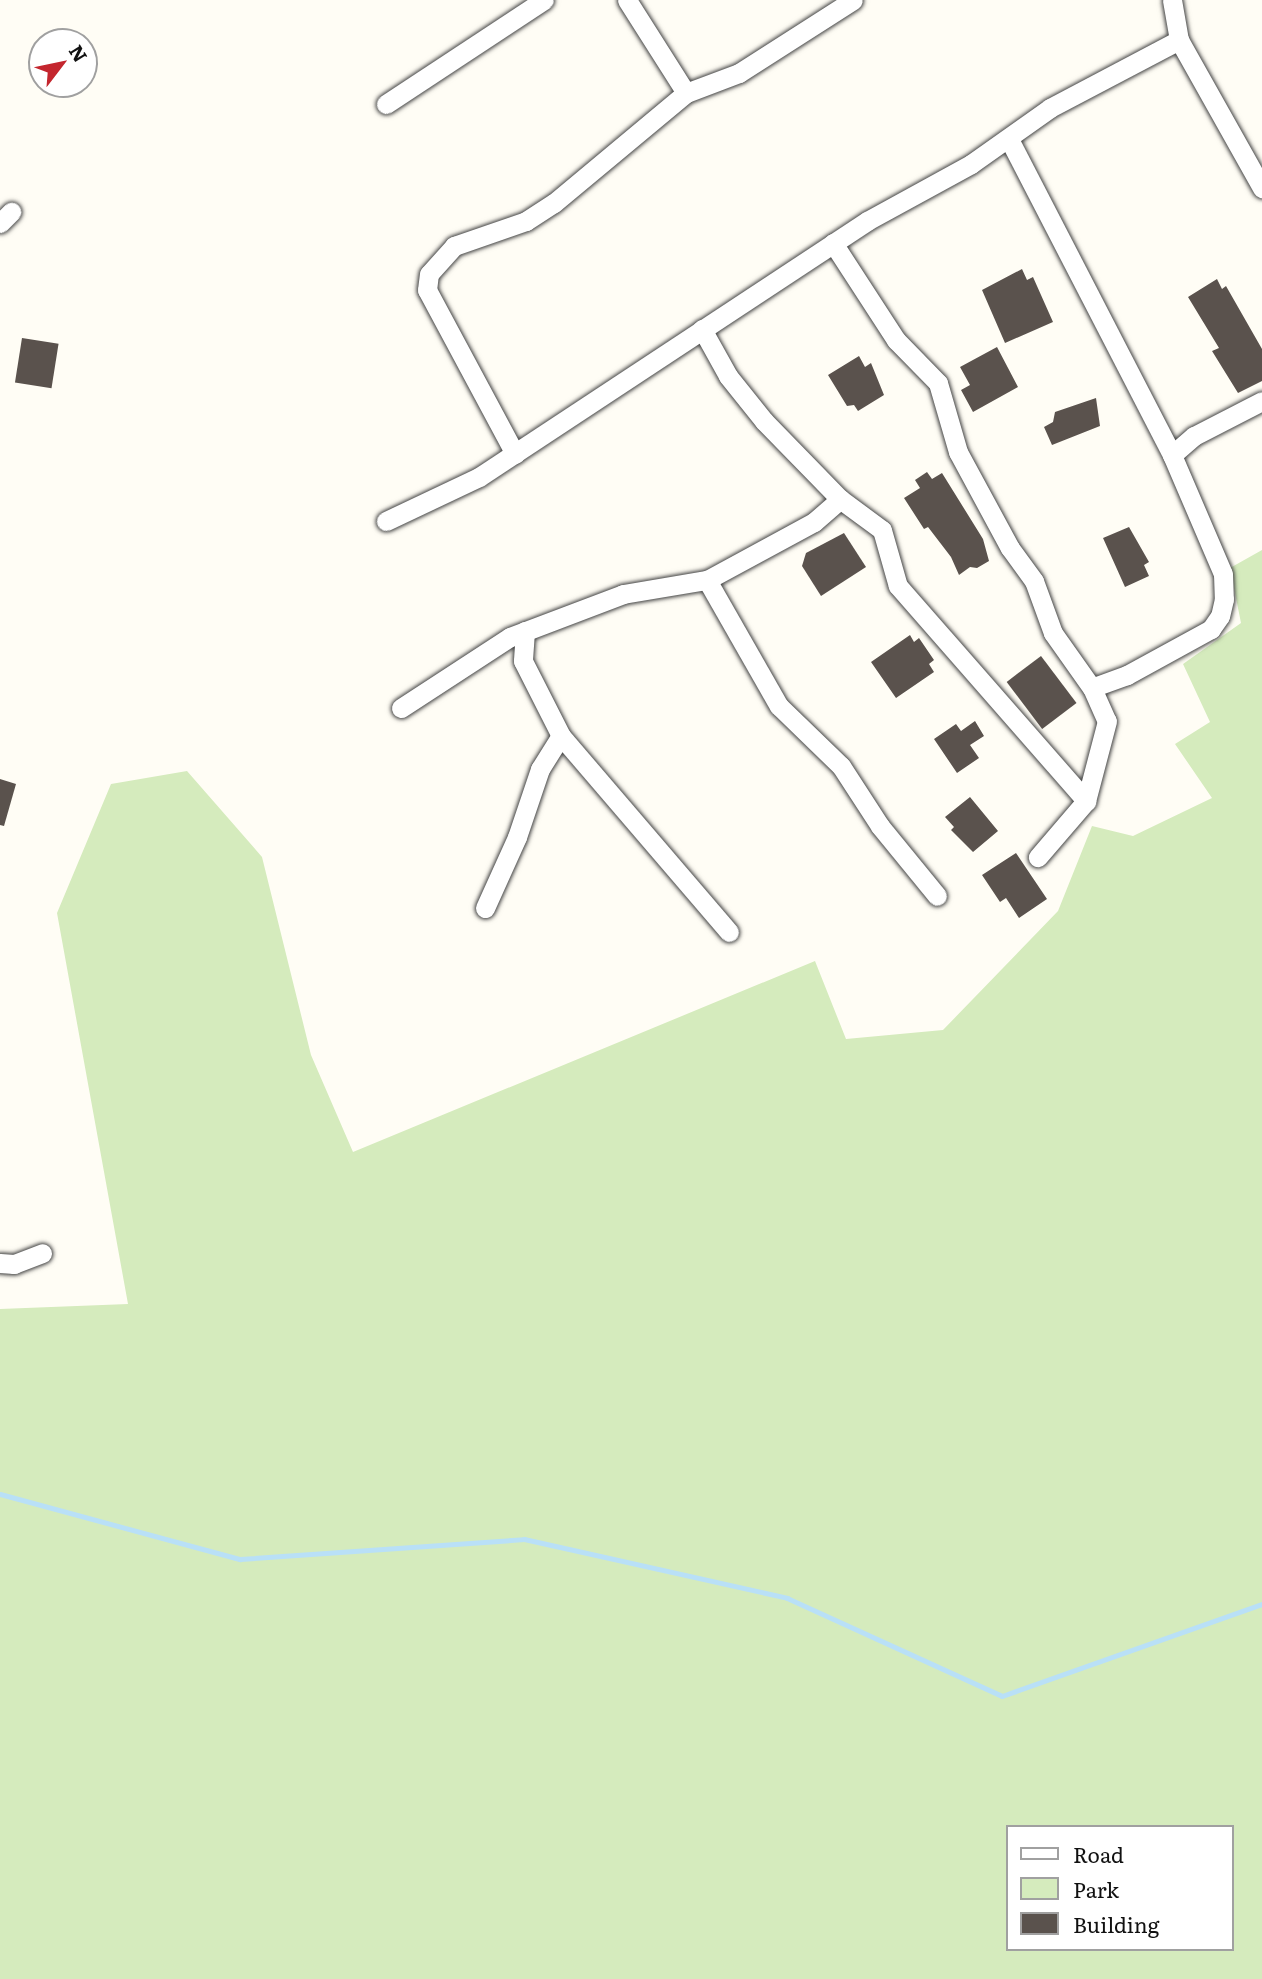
<!DOCTYPE html>
<style>
body{margin:0}
#map{position:relative;width:1262px;height:1979px;overflow:hidden;background:#fffdf5;font-family:Literata,serif}
div>[style]{position:absolute}
.green>*{inset:0;background:#d5ebbd}
.stream>*{height:5px;margin:-2.5px;padding:0 2.5px;transform-origin:2.5px;border-radius:2.5px;background:#b9e0f7}
.building>*{inset:0;background:#5a524d;transform-origin:0 0}
.roads{filter:drop-shadow(0 0 2px #444) drop-shadow(0 0 2px #444)}
.street>*{height:19px;margin:-9.5px;padding:0 9.5px;transform-origin:9.5px;border-radius:9.5px;background:#fff}
span{translate:-50% -50%;white-space:nowrap;text-align:center;line-height:1.15;-webkit-text-stroke:7px #fff;paint-order:stroke}
.legend{position:absolute;left:1006px;top:1825px;width:228px;height:126px;box-sizing:border-box;background:#fff;border:2px solid #a0a0a0;margin:0;padding:9px 12px;list-style:none;font-size:21px;color:#111}
.legend li{display:flex;align-items:center;gap:14px;height:35px}
.legend b{width:35px;border:2px solid #a0a0a0}
.north{position:absolute;left:28px;top:28px;width:70px;height:70px;box-sizing:border-box;background:#fff;border:2px solid #a0a0a0;border-radius:50%;rotate:58deg;font-size:19px;font-weight:700;line-height:28px;text-align:center;color:#111}
.north::after{content:'';display:block;margin:auto;width:24px;height:32px;background:#c4262e;clip-path:polygon(50% 0,100% 100%,50% 72%,0 100%)}
</style>
<div id="map">
<div class="green">
<div style="clip-path:polygon(evenodd,1262px 550px,1262px 1979px,0 1979px,0 1309px,128px 1304px,57px 913px,111px 784px,187px 771px,262px 857px,311px 1055px,353px 1152px,815px 961px,846px 1039px,943px 1030px,1058px 911px,1092px 826px,1133px 836px,1212px 798px,1175px 744px,1210px 722px,1183px 664px,1241px 623px,1230px 568px,1262px 550px,1008px 1827px,1232px 1827px,1232px 1949px,1008px 1949px,1008px 1827px)"></div>
</div>
<div class="stream">
<div style="left:0;top:1494px;width:249px;rotate:15.2deg"></div>
<div style="left:240px;top:1559px;width:285px;rotate:-4deg"></div>
<div style="left:524px;top:1539px;width:270px;rotate:12.6deg"></div>
<div style="left:787px;top:1598px;width:236px;rotate:24.5deg"></div>
<div style="left:1002px;top:1696px;width:276px;rotate:-19.5deg"></div>
</div>
<div class="building">
<div style="clip-path:polygon(1022px 269px,1027px 280px,1033px 277px,1053px 322px,1005px 343px,982px 290px)"></div>
<div style="clip-path:polygon(1217px 279px,1222px 289px,1226px 286px,1262px 349px,1262px 381px,1238px 393px,1212px 351px,1219px 348px,1188px 297px)"></div>
<div style="left:22px;top:338px;width:37px;height:45px;rotate:9deg"></div>
<div style="clip-path:polygon(997px 347px,1018px 387px,973px 412px,961px 390px,970px 385px,960px 367px)"></div>
<div style="clip-path:polygon(859px 356px,865px 367px,871px 363px,884px 395px,858px 411px,854px 405px,847px 406px,828px 375px)"></div>
<div style="clip-path:polygon(1096px 398px,1100px 426px,1052px 445px,1044px 427px,1053px 422px,1055px 412px)"></div>
<div style="clip-path:polygon(927px 472px,932px 479px,942px 473px,983px 539px,989px 561px,977px 568px,970px 567px,959px 575px,951px 557px,928px 527px,924px 529px,904px 498px,920px 488px,915px 480px)"></div>
<div style="clip-path:polygon(1129px 527px,1149px 562px,1144px 565px,1149px 576px,1125px 587px,1103px 538px)"></div>
<div style="clip-path:polygon(844px 533px,866px 567px,821px 596px,802px 566px,806px 553px)"></div>
<div style="clip-path:polygon(910px 635px,914px 642px,919px 638px,934px 660px,929px 664px,934px 672px,896px 698px,871px 662px)"></div>
<div style="left:1041px;top:656px;width:59px;height:43px;rotate:53deg"></div>
<div style="clip-path:polygon(975px 721px,984px 736px,970px 745px,979px 758px,957px 773px,934px 739px,956px 724px,961px 731px)"></div>
<div style="clip-path:polygon(0 779px,16px 784px,4px 826px,0 825px)"></div>
<div style="clip-path:polygon(970px 797px,998px 831px,973px 852px,951px 830px,954px 827px,945px 817px)"></div>
<div style="clip-path:polygon(1016px 853px,1047px 899px,1019px 918px,1006px 898px,1000px 902px,982px 875px)"></div>
</div>
<div class="roads">
<div class="street">
<div style="left:1172px;top:0;width:41px;rotate:80.1deg"></div>
<div style="left:1179px;top:40px;width:170px;rotate:60.7deg"></div>
<div style="left:686px;top:93px;width:57px;rotate:-20.7deg"></div>
<div style="left:739px;top:73px;width:135px;rotate:-32.6deg"></div>
<div style="left:386px;top:104px;width:189px;rotate:-33.4deg"></div>
<div style="left:1009px;top:139px;width:356px;rotate:62.7deg"></div>
<div style="left:1172px;top:455px;width:129px;rotate:66.8deg"></div>
<div style="left:1223px;top:574px;width:25px;rotate:88deg"></div>
<div style="left:1224px;top:599px;width:17px;rotate:103deg"></div>
<div style="left:1220px;top:616px;width:16px;rotate:125deg"></div>
<div style="left:1211px;top:629px;width:96px;rotate:151.3deg"></div>
<div style="left:1127px;top:675px;width:37px;rotate:160deg"></div>
<div style="left:0;top:223px;width:16px;rotate:-45deg"></div>
<div style="left:833px;top:243px;width:116px;rotate:57deg"></div>
<div style="left:896px;top:340px;width:60px;rotate:45.7deg"></div>
<div style="left:938px;top:383px;width:72px;rotate:73.8deg"></div>
<div style="left:958px;top:452px;width:109px;rotate:61.6deg"></div>
<div style="left:1010px;top:548px;width:41px;rotate:54deg"></div>
<div style="left:1034px;top:581px;width:55px;rotate:69.9deg"></div>
<div style="left:1053px;top:633px;width:67px;rotate:54.7deg"></div>
<div style="left:1092px;top:688px;width:36px;rotate:66deg"></div>
<div style="left:1107px;top:721px;width:83px;rotate:104.7deg"></div>
<div style="left:1086px;top:801px;width:74px;rotate:130.6deg"></div>
<div style="left:702px;top:329px;width:54px;rotate:61deg"></div>
<div style="left:728px;top:376px;width:58px;rotate:51.3deg"></div>
<div style="left:764px;top:421px;width:109px;rotate:45.7deg"></div>
<div style="left:840px;top:499px;width:52px;rotate:36.4deg"></div>
<div style="left:882px;top:530px;width:58px;rotate:74.1deg"></div>
<div style="left:898px;top:586px;width:286px;rotate:48.8deg"></div>
<div style="left:515px;top:454px;width:186px;rotate:-118.2deg"></div>
<div style="left:427px;top:290px;width:16px;rotate:-83deg"></div>
<div style="left:429px;top:274px;width:38px;rotate:-48deg"></div>
<div style="left:454px;top:246px;width:76px;rotate:-19.1deg"></div>
<div style="left:526px;top:221px;width:33px;rotate:-33deg"></div>
<div style="left:554px;top:203px;width:172px;rotate:-39.8deg"></div>
<div style="left:686px;top:93px;width:110px;rotate:-122.4deg"></div>
<div style="left:1172px;top:455px;width:29px;rotate:-41deg"></div>
<div style="left:1194px;top:436px;width:76px;rotate:-27.2deg"></div>
<div style="left:386px;top:521px;width:103px;rotate:-25.3deg"></div>
<div style="left:479px;top:477px;width:465px;rotate:-33.4deg"></div>
<div style="left:867px;top:221px;width:119px;rotate:-28.7deg"></div>
<div style="left:971px;top:164px;width:97px;rotate:-35.3deg"></div>
<div style="left:1050px;top:108px;width:146px;rotate:-27.8deg"></div>
<div style="left:707px;top:580px;width:145px;rotate:60.3deg"></div>
<div style="left:779px;top:706px;width:86px;rotate:44.1deg"></div>
<div style="left:841px;top:766px;width:72px;rotate:57deg"></div>
<div style="left:880px;top:826px;width:90px;rotate:50.8deg"></div>
<div style="left:525px;top:631px;width:30px;rotate:94deg"></div>
<div style="left:523px;top:661px;width:84px;rotate:63.1deg"></div>
<div style="left:561px;top:736px;width:258px;rotate:49.4deg"></div>
<div style="left:401px;top:708px;width:130px;rotate:-33.1deg"></div>
<div style="left:510px;top:637px;width:121px;rotate:-20.8deg"></div>
<div style="left:623px;top:594px;width:85px;rotate:-9.5deg"></div>
<div style="left:707px;top:580px;width:122px;rotate:-28.5deg"></div>
<div style="left:814px;top:522px;width:35px;rotate:-41deg"></div>
<div style="left:485px;top:908px;width:78px;rotate:-65.7deg"></div>
<div style="left:517px;top:837px;width:72px;rotate:-71.3deg"></div>
<div style="left:540px;top:769px;width:39px;rotate:-58deg"></div>
<div style="left:0;top:1263px;width:14px;rotate:4deg"></div>
<div style="left:14px;top:1264px;width:30px;rotate:-21deg"></div>
</div>
</div>
<ul class="legend">
<li><b style="height:9px;background:#fff"></b>Road</li>
<li><b style="height:19px;background:#d5ebbd"></b>Park</li>
<li><b style="height:19px;background:#5a524d"></b>Building</li>
</ul>
<div class="north">N</div>
</div>
